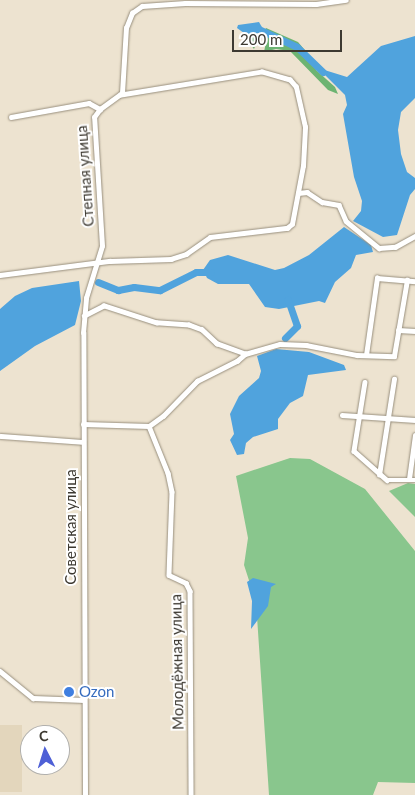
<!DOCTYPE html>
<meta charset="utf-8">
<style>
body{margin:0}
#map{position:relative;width:415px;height:795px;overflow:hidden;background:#ede3d0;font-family:Lato,sans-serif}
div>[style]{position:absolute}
.built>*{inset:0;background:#e3d6bc;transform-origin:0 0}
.green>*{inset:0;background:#89c68d}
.forest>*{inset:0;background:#6db472}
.water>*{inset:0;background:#50a3dd}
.river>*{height:7px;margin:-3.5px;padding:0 3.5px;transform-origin:3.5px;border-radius:3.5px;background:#50a3dd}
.roads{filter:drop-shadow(0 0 1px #988f7d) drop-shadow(0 0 1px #988f7d)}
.street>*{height:4.5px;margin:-2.25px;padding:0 2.25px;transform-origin:2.25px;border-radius:2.25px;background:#fff}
.dots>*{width:14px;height:14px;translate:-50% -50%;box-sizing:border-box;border:2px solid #fff;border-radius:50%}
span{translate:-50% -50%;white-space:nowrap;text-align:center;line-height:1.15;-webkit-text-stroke:4px #fff;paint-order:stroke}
.street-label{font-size:15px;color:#3d3931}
.shop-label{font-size:15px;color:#366cbe}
.left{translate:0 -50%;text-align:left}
.north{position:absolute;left:20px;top:725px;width:50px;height:50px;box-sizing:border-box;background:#fff;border:1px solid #b1b0ad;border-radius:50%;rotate:355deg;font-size:14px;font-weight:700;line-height:20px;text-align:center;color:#3d3931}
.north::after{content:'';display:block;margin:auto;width:18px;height:22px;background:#4e60d6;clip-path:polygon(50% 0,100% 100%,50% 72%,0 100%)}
.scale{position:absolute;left:232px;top:30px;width:110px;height:22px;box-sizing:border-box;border:2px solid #3d3931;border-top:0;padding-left:6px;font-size:15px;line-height:18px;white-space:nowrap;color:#3d3931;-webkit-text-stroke:4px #fff;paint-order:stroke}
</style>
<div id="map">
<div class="built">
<div style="left:0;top:725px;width:22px;height:67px"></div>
</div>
<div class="green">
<div style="clip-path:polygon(290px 458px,310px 459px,365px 489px,415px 551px,415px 783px,378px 782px,373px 795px,269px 795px,256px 602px,244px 565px,248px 538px,236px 476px)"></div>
<div style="clip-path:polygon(408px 483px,415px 484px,415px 517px,389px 491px)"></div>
</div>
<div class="forest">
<div style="clip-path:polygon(266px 28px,298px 42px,315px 62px,316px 70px,335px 87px,338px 94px,328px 90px,290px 51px,276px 49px,264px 52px,266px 42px,262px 35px)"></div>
<div style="clip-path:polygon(260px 35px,254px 49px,251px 45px,243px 45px,247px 36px)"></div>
</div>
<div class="water">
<div style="clip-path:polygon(259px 22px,263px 29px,255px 35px,248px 36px,237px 28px,238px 25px)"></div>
<div style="clip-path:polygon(415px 36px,415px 98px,401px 112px,398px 130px,401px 154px,407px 172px,415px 178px,415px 189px,410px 195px,397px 235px,383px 237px,353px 221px,361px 211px,362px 201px,354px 177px,343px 114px,347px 105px,345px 95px,318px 68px,347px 77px,381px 46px)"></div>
<div style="clip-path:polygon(344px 227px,371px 245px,373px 252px,356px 255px,351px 268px,335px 282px,325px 303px,319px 301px,279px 309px,265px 307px,249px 284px,218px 284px,207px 278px,203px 270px,210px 260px,228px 255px,275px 270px,284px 268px,309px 255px)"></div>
<div style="clip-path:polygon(79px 281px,81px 301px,75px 325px,35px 346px,0 371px,0 309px,15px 296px,32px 288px)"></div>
<div style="clip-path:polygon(276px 349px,309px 352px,344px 365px,346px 370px,308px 375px,303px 396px,290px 403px,278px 419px,278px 429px,253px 437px,246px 443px,244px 454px,237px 455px,230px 440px,234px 434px,230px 414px,239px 396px,259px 378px,261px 371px,257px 356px)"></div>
<div style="clip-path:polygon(253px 578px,276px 584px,271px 587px,268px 606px,251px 629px,252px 601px,247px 582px)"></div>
</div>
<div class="river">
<div style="left:254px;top:27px;width:47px;rotate:24.9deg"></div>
<div style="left:297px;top:47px;width:36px;rotate:44deg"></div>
<div style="left:98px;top:282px;width:22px;rotate:22deg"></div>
<div style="left:118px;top:290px;width:16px;rotate:-11deg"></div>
<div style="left:134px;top:287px;width:26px;rotate:7deg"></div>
<div style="left:160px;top:290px;width:40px;rotate:-26.6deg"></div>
<div style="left:196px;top:272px;width:15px"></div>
<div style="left:285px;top:338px;width:17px;rotate:-45deg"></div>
<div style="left:297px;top:326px;width:28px;rotate:-109deg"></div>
</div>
<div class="roads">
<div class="street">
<div style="left:11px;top:117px;width:79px;rotate:-10.2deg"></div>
<div style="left:89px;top:103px;width:13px;rotate:29deg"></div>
<div style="left:298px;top:193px;width:9px;rotate:-6deg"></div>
<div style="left:307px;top:192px;width:18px;rotate:34deg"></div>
<div style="left:322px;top:202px;width:17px;rotate:10deg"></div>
<div style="left:339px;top:205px;width:17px;rotate:66deg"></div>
<div style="left:346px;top:221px;width:43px;rotate:39.3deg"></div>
<div style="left:379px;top:248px;width:16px;rotate:-4deg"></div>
<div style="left:395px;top:247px;width:23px;rotate:-29deg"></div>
<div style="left:0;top:275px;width:111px;rotate:-7.3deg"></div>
<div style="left:110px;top:261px;width:61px;rotate:-1.9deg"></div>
<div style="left:171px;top:259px;width:16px;rotate:-18deg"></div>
<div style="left:186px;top:254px;width:29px;rotate:-35deg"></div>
<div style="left:210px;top:237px;width:78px;rotate:-6.7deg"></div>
<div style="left:287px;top:228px;width:6px;rotate:-39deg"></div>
<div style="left:292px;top:224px;width:59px;rotate:-79.3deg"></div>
<div style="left:303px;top:166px;width:39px;rotate:-87deg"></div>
<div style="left:305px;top:127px;width:41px;rotate:-102.7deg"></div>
<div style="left:296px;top:87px;width:9px;rotate:-131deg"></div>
<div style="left:290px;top:80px;width:29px;rotate:-164deg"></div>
<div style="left:262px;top:72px;width:143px;rotate:170.7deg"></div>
<div style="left:398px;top:330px;width:17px;rotate:3deg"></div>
<div style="left:245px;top:354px;width:36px;rotate:-16deg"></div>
<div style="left:280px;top:344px;width:26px;rotate:2deg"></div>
<div style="left:306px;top:345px;width:52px;rotate:11.1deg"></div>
<div style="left:357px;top:355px;width:37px;rotate:2deg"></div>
<div style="left:394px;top:356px;width:77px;rotate:-80.3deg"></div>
<div style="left:366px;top:355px;width:78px;rotate:-81.9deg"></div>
<div style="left:377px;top:278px;width:38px;rotate:5deg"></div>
<div style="left:365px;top:382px;width:70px;rotate:99.1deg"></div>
<div style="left:354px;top:451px;width:44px;rotate:41.3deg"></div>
<div style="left:387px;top:480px;width:28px"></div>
<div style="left:342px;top:415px;width:73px;rotate:3.9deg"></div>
<div style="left:83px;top:424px;width:66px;rotate:1.7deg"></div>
<div style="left:149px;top:426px;width:17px;rotate:-36deg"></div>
<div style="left:163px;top:416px;width:49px;rotate:-45.8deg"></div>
<div style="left:197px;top:381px;width:45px;rotate:-26.6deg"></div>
<div style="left:237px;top:361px;width:11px;rotate:-41deg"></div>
<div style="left:245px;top:354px;width:30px;rotate:-160deg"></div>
<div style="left:217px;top:344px;width:21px;rotate:-137deg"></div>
<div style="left:202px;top:330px;width:14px;rotate:-159deg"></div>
<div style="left:189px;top:325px;width:32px;rotate:-176deg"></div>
<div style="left:157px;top:323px;width:56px;rotate:-162.2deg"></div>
<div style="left:104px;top:306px;width:22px;rotate:153deg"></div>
<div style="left:149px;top:426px;width:51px;rotate:68deg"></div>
<div style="left:168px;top:473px;width:19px;rotate:78deg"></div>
<div style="left:172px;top:492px;width:83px;rotate:92.1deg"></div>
<div style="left:169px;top:575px;width:19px;rotate:25deg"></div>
<div style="left:186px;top:583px;width:9px;rotate:63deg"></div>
<div style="left:190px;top:591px;width:204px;rotate:89.7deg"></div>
<div style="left:0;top:436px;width:83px;rotate:4.1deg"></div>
<div style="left:379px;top:475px;width:97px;rotate:-81.1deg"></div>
<div style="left:409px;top:479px;width:44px;rotate:-82.2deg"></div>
<div style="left:0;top:671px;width:43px;rotate:39.3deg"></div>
<div style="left:33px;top:698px;width:51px;rotate:2.2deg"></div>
<div style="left:85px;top:795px;width:462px;rotate:-90.2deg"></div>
<div style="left:83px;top:333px;width:35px;rotate:-85deg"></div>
<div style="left:86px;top:298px;width:54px;rotate:-72.9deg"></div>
<div style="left:102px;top:246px;width:129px;rotate:-93.5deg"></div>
<div style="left:94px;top:117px;width:10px;rotate:-53deg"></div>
<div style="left:100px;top:109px;width:27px;rotate:-36deg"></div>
<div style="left:122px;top:93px;width:65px;rotate:-86.5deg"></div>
<div style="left:126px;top:28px;width:16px;rotate:-68deg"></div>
<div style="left:132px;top:13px;width:12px;rotate:-35deg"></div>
<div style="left:142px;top:6px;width:43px;rotate:-4deg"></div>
<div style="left:185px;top:3px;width:131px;rotate:0.4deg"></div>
<div style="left:316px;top:4px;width:30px;rotate:-8deg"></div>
</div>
</div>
<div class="dots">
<div style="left:69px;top:692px;background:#3f7fe0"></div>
</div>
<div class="street-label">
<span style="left:85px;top:176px;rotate:-94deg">Степная улица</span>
<span style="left:71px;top:527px;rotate:-90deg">Советская улица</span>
<span style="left:177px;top:662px;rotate:-91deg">Молодёжная улица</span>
</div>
<div class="shop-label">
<span class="left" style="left:79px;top:692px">Ozon</span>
</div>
<div class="north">С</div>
<div class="scale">200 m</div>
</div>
